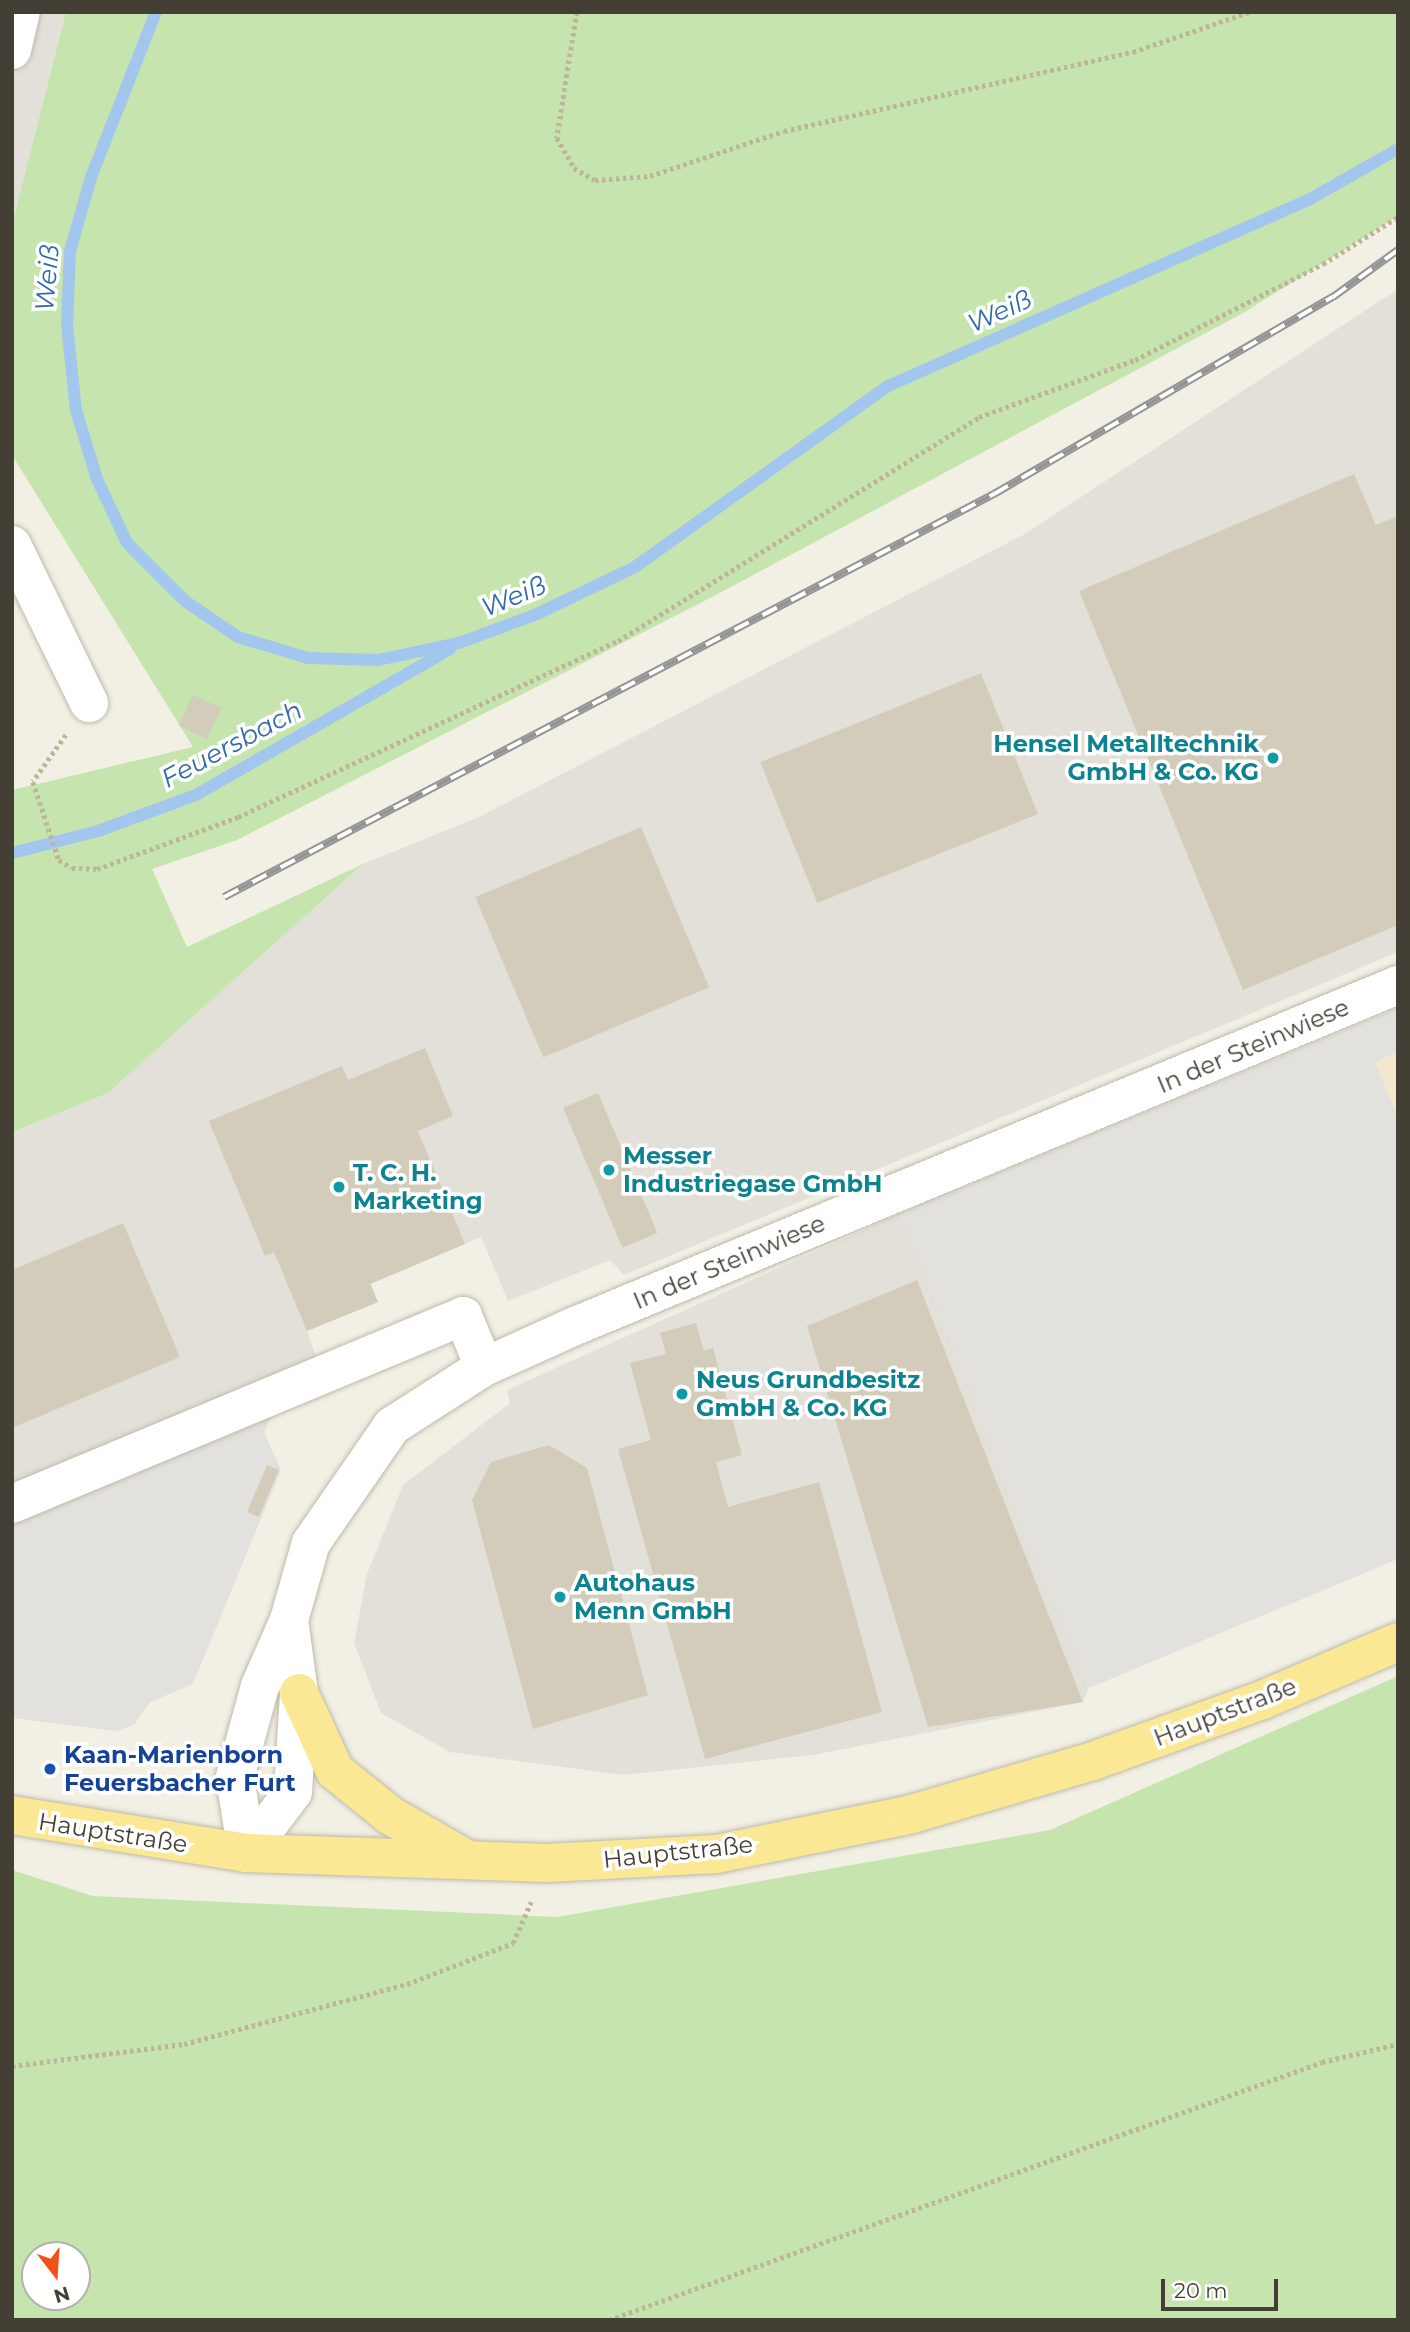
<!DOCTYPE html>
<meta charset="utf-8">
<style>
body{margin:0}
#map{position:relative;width:1410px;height:2332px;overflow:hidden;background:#f2efe4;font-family:Montserrat,sans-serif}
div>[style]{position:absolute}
.commercial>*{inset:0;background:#f3e8cf}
.industrial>*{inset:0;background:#e3e0d9}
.green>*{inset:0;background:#c6e5ae}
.parking>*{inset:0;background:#e2e1dd}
.stream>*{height:12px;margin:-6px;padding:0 6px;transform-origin:6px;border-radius:6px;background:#a2c6ed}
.building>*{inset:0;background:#d3ccba;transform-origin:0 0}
.path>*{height:4.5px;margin-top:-2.25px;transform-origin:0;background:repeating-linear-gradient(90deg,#beb599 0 3.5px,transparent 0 7px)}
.roads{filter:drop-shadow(0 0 2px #bfbaaa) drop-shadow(0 0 2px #bfbaaa)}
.minor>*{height:38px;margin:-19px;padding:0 19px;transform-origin:19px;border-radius:19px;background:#fff}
.major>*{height:38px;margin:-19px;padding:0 19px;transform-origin:19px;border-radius:19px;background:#fbe894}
.rail>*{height:8px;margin-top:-4px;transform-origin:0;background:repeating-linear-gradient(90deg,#fff 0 16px,#949494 0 32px);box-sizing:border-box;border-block:2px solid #949494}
.dots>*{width:19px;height:19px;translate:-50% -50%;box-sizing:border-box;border:4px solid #fff;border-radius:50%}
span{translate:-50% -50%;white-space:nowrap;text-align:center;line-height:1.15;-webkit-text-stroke:7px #fff;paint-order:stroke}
.culture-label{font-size:24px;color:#0d838f;font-weight:700}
.right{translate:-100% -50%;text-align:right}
.left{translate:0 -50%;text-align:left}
.street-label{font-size:24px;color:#433f34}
.transit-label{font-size:24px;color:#164399;font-weight:700}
.water-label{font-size:26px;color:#326bab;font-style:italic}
.frame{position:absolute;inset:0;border:14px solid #433f34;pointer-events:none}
.north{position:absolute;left:21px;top:2241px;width:70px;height:70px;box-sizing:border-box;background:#fff;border:2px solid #b4b2ae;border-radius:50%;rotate:163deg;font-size:19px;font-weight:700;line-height:28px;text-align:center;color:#433f34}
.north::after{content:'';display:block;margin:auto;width:24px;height:32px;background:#f2521a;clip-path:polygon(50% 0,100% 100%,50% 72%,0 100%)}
.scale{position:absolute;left:1161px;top:2279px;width:117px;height:32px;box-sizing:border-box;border:4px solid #433f34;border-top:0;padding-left:9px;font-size:21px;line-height:24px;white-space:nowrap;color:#433f34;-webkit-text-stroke:5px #fff;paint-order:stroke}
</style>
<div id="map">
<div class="commercial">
<div style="clip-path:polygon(1398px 1052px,1398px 1118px,1374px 1062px)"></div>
</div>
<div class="industrial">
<div style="clip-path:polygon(12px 12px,66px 12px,12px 224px)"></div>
<div style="clip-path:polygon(1398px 289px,1398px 952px,624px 1275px,610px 1260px,508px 1301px,481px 1237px,371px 1284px,378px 1302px,307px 1331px,315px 1354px,12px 1481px,12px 1132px,108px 1093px,363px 864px,479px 817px,1023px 535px)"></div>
<div style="clip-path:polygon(901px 1213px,1089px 1688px,1083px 1702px,813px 1755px,623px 1775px,450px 1752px,381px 1713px,354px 1643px,367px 1574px,403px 1485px,510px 1403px,507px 1390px)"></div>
</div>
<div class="green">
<div style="clip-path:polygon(66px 12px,1398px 12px,1398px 216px,1245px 312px,714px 596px,237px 840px,152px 869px,187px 947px,363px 864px,108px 1093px,12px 1132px,12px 790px,193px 747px,12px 455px,12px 224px)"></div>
<div style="clip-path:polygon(evenodd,1398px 1676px,1398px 2320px,12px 2320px,12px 1870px,93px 1896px,557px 1917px,1050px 1830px,1398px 1676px,35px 2255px,77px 2255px,77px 2297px,35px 2297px,35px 2255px)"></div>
</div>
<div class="parking">
<div style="clip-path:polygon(1398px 1008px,1398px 1052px,1375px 1062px,1398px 1118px,1398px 1559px,1089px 1688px,901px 1213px)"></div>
<div style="clip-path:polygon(315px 1354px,329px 1392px,271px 1417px,264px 1432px,281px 1470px,193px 1684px,150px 1702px,134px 1725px,116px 1731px,12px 1718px,12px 1481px)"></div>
</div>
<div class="stream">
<div style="left:156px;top:12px;width:177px;rotate:111.5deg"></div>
<div style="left:91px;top:177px;width:77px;rotate:105.8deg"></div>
<div style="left:70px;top:251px;width:74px;rotate:92.3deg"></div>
<div style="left:67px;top:325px;width:85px;rotate:84deg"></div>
<div style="left:76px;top:410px;width:72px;rotate:73.1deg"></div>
<div style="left:97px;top:479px;width:71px;rotate:64.9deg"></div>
<div style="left:127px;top:543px;width:82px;rotate:45deg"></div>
<div style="left:185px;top:601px;width:64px;rotate:34.2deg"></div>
<div style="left:238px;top:637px;width:73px;rotate:16.7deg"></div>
<div style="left:308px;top:658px;width:70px;rotate:1.6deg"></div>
<div style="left:378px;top:660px;width:83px;rotate:-11.9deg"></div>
<div style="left:459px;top:643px;width:83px;rotate:-20.4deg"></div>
<div style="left:537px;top:614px;width:109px;rotate:-25.6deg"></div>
<div style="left:635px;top:567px;width:309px;rotate:-35.6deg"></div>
<div style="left:886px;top:387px;width:464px;rotate:-23.9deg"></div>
<div style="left:1310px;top:199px;width:101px;rotate:-29.6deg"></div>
<div style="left:12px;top:853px;width:89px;rotate:-14.3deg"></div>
<div style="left:98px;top:831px;width:104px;rotate:-20.2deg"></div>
<div style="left:196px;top:795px;width:293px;rotate:-29.9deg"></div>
</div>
<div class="building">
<div style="clip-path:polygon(1354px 474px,1376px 525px,1398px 516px,1398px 925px,1243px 990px,1079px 591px)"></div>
<div style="left:981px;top:673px;width:152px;height:238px;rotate:68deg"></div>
<div style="left:193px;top:695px;width:31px;height:34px;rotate:25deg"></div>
<div style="left:641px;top:827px;width:174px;height:180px;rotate:67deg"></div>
<div style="clip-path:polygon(425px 1048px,453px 1116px,418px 1131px,465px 1244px,370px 1284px,378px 1302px,307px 1331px,274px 1252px,265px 1256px,209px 1121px,342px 1066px,348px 1080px)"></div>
<div style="left:598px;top:1093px;width:152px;height:38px;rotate:67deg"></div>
<div style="clip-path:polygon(123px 1223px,180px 1357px,12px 1428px,12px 1270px)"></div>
<div style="clip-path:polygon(917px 1280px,1083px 1702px,928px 1727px,807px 1326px)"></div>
<div style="clip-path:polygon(696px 1323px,704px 1351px,713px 1348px,742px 1455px,716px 1462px,728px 1507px,819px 1482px,882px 1712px,705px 1759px,618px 1449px,651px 1440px,630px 1363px,666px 1354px,660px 1333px)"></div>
<div style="clip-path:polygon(549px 1445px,587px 1468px,648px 1695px,533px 1729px,472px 1500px,491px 1462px)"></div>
<div style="left:267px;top:1465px;width:13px;height:51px;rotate:23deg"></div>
</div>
<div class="path">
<div style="left:577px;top:12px;width:128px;rotate:99deg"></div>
<div style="left:557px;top:138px;width:34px;rotate:60deg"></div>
<div style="left:574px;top:168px;width:24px;rotate:30deg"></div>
<div style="left:595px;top:180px;width:55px;rotate:-4.2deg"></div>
<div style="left:650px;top:176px;width:141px;rotate:-18.6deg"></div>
<div style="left:784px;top:131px;width:358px;rotate:-12.8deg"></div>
<div style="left:1133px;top:52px;width:123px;rotate:-19deg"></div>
<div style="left:66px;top:735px;width:57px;rotate:125.1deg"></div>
<div style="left:33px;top:782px;width:82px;rotate:71.6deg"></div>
<div style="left:59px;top:860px;width:15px;rotate:32deg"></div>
<div style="left:72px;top:868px;width:25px;rotate:2deg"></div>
<div style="left:97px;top:869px;width:150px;rotate:-20.2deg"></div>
<div style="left:238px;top:817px;width:419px;rotate:-24.9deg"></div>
<div style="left:618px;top:641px;width:425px;rotate:-31.8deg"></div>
<div style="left:979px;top:417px;width:166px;rotate:-20.1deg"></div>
<div style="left:1135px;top:360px;width:211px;rotate:-27.1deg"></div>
<div style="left:1323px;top:264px;width:89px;rotate:-32.1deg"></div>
<div style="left:12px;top:2066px;width:173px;rotate:-7.3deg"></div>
<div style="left:184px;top:2044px;width:231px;rotate:-15.1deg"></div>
<div style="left:407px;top:1984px;width:114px;rotate:-21.1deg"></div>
<div style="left:513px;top:1943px;width:45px;rotate:-66.3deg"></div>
<div style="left:609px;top:2320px;width:758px;rotate:-19.89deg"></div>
<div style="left:1322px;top:2062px;width:78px;rotate:-13.3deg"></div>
</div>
<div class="roads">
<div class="minor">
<div style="left:12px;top:50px;width:39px;rotate:-77deg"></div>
<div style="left:12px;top:545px;width:176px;rotate:64deg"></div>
<div style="left:12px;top:1504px;width:489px;rotate:-22.6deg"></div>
<div style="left:463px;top:1316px;width:55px;rotate:67.6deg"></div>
<div style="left:247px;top:1853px;width:77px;rotate:-99deg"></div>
<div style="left:235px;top:1777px;width:94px;rotate:-74.6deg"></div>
<div style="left:260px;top:1686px;width:72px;rotate:-66.3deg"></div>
<div style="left:289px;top:1620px;width:80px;rotate:-74.1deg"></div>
<div style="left:311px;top:1543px;width:142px;rotate:-55.3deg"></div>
<div style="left:392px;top:1426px;width:109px;rotate:-32.7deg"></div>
<div style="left:484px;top:1367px;width:100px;rotate:-24.3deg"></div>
<div style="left:575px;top:1326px;width:891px;rotate:-22.51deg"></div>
<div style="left:247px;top:1853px;width:76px;rotate:-53deg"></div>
<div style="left:293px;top:1792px;width:99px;rotate:-86.5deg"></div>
<div style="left:299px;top:1693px;width:74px;rotate:-97.8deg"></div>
</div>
<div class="major">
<div style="left:299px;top:1693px;width:86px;rotate:65.2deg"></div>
<div style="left:335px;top:1771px;width:72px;rotate:38.8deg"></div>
<div style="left:391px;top:1816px;width:83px;rotate:29.7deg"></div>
<div style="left:12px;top:1815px;width:238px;rotate:9.2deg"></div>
<div style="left:247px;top:1853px;width:301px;rotate:1.9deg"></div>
<div style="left:548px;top:1863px;width:168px;rotate:-3.1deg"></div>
<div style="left:716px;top:1854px;width:200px;rotate:-11.5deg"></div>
<div style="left:912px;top:1814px;width:189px;rotate:-16.3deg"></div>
<div style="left:1093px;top:1761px;width:180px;rotate:-19.8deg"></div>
<div style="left:1262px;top:1700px;width:148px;rotate:-23.1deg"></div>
</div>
</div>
<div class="rail">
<div style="left:224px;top:897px;width:869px;rotate:-27.63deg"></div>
<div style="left:994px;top:494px;width:392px;rotate:-30.2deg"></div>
<div style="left:1333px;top:297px;width:80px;rotate:-35.9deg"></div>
</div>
<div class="dots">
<div style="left:1273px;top:758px;background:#0f9aa8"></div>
<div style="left:609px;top:1170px;background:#0f9aa8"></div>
<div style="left:339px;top:1187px;background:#0f9aa8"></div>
<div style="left:682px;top:1394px;background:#0f9aa8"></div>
<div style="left:560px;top:1597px;background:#0f9aa8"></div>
<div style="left:50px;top:1769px;background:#1a4fb4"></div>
</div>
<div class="culture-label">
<span class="right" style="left:1259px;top:758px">Hensel Metalltechnik<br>GmbH &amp; Co. KG</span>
<span class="left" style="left:623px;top:1170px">Messer<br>Industriegase GmbH</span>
<span class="left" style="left:353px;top:1187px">T. C. H.<br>Marketing</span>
<span class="left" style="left:696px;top:1394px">Neus Grundbesitz<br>GmbH &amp; Co. KG</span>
<span class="left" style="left:574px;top:1597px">Autohaus<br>Menn GmbH</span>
</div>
<div class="street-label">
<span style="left:1253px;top:1046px;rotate:-23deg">In der Steinwiese</span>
<span style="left:729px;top:1262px;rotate:-23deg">In der Steinwiese</span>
<span style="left:1225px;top:1712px;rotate:-21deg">Hauptstraße</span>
<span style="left:113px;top:1833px;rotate:9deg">Hauptstraße</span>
<span style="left:678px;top:1852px;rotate:-6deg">Hauptstraße</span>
</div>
<div class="transit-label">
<span class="left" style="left:64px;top:1769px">Kaan-Marienborn<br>Feuersbacher Furt</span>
</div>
<div class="water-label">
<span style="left:48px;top:278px;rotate:-85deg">Weiß</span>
<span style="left:1000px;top:312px;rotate:-24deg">Weiß</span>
<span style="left:514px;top:597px;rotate:-22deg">Weiß</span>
<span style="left:232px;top:745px;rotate:-28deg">Feuersbach</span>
</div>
<div class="frame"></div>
<div class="north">N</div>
<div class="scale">20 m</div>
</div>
